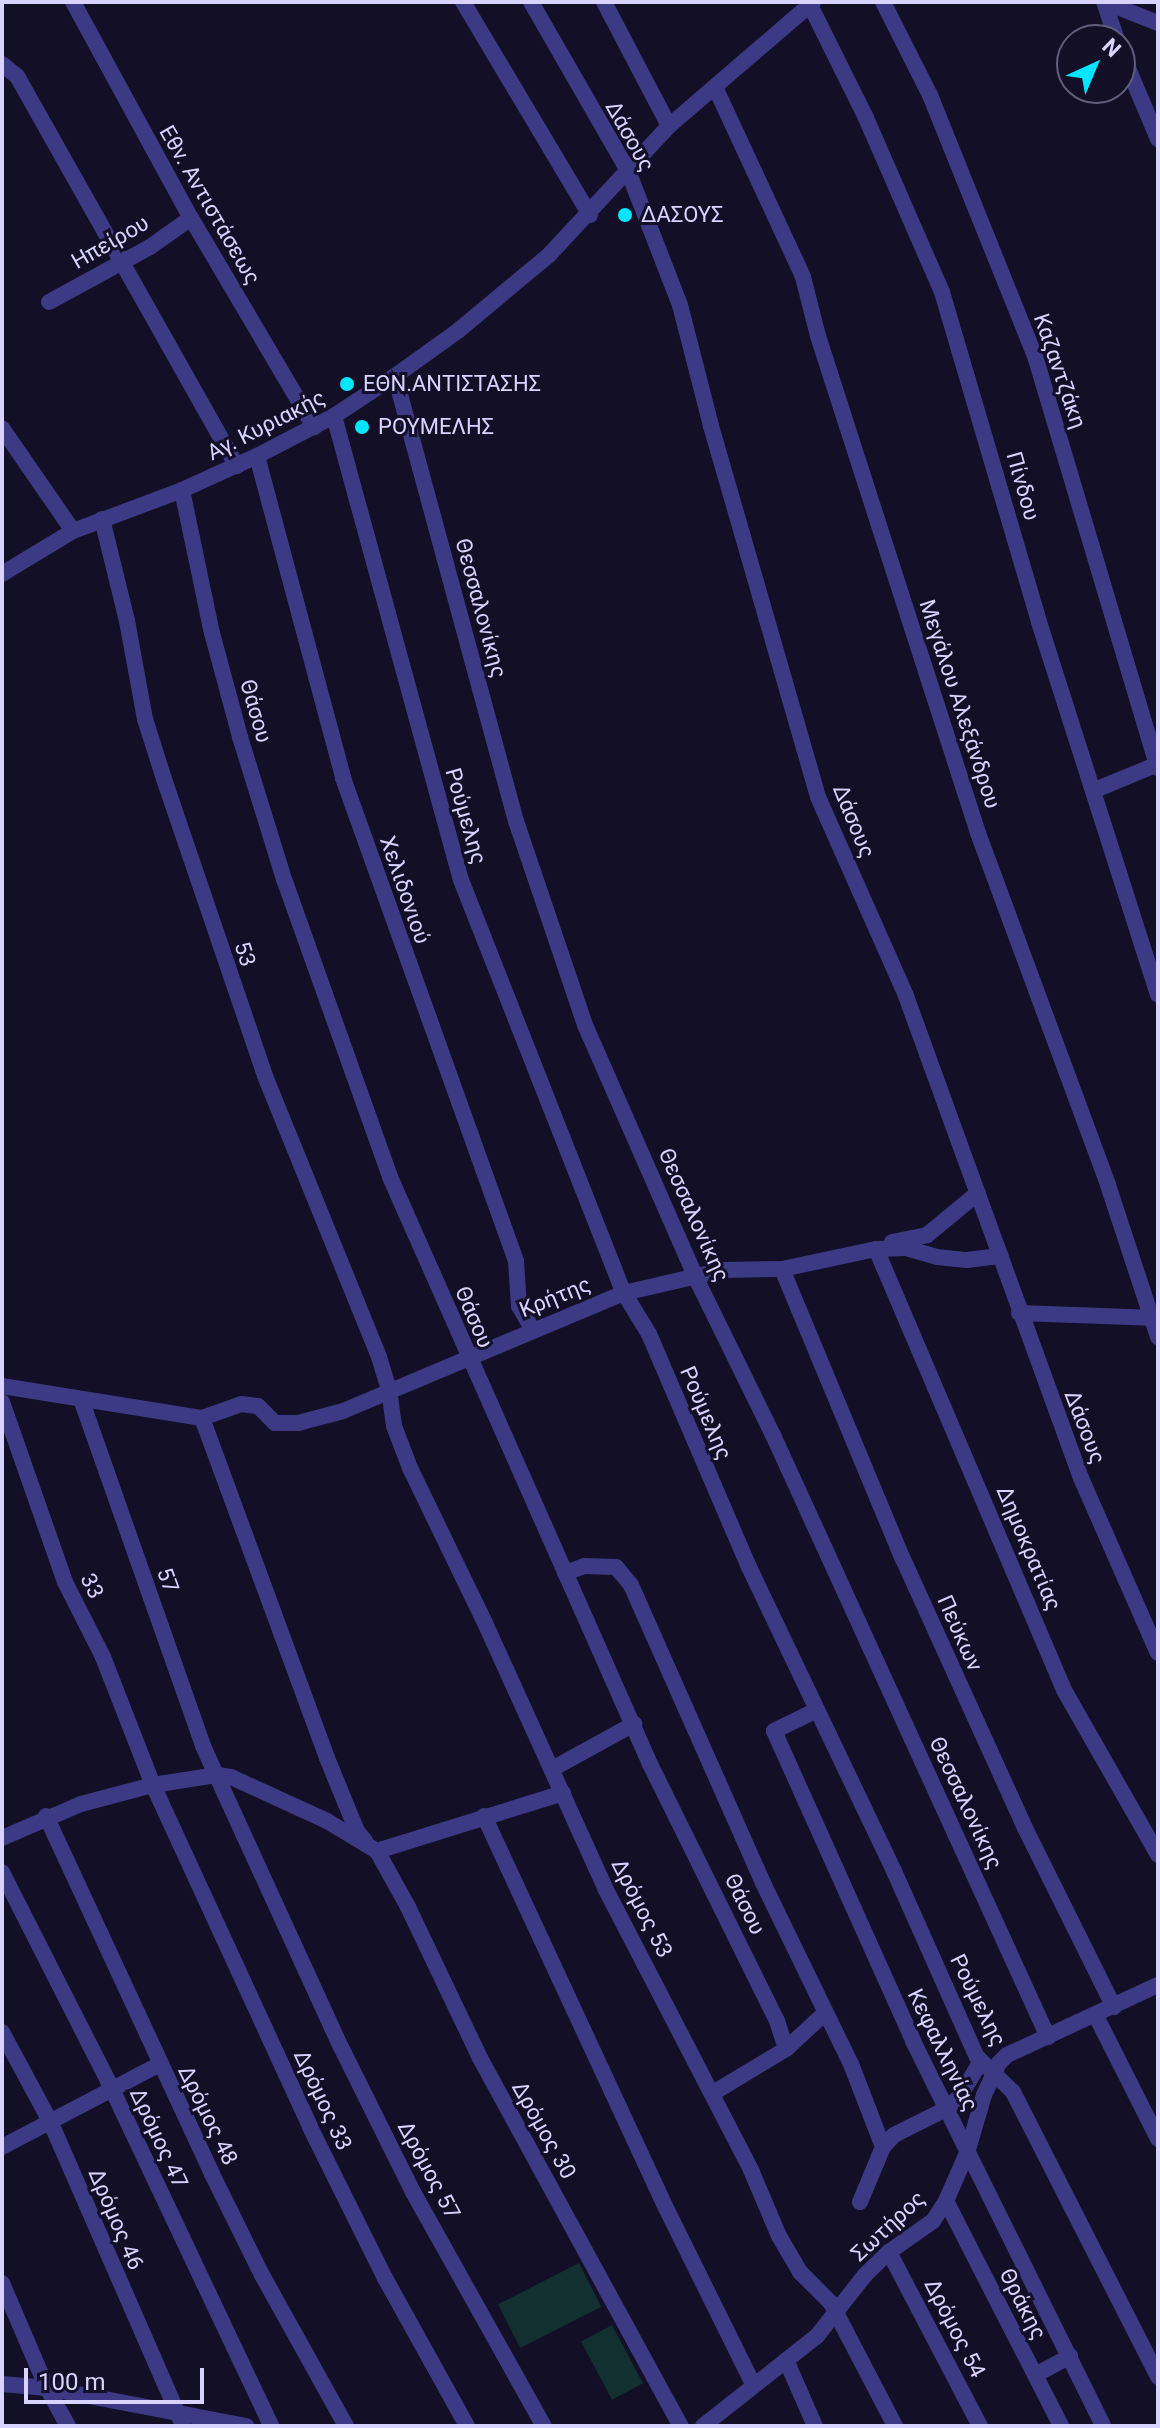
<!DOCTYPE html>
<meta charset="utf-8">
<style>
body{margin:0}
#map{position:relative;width:1160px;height:2428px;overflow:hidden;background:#130f26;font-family:Roboto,sans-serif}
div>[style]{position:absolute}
.green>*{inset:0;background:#12302f;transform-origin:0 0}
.minor>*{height:16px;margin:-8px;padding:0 8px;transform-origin:8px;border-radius:8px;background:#3d3a85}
.dots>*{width:22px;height:22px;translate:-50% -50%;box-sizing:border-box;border:4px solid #130f26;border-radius:50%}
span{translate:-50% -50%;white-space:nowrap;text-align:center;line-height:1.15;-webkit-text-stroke:6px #130f26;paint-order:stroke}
.street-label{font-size:22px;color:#d9d4ff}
.poi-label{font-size:22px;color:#d9d4ff}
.left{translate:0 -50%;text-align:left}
.frame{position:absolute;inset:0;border:4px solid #d9d4ff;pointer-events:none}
.north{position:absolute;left:1056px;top:24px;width:80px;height:80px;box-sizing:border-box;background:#130f26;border:2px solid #625e7d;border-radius:50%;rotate:44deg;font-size:22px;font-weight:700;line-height:32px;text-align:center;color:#d9d4ff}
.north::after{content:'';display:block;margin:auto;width:28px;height:36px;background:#00e5ff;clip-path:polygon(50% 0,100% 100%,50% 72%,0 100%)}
.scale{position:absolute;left:24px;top:2368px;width:180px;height:36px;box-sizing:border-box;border:4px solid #d9d4ff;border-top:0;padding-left:10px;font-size:24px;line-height:28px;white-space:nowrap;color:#d9d4ff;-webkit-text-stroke:6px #130f26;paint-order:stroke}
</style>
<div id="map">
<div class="green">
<div style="left:579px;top:2263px;width:49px;height:91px;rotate:63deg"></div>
<div style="left:612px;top:2325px;width:66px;height:35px;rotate:62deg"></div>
</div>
<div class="minor">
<div style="left:73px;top:2px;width:246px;rotate:61.4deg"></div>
<div style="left:191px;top:218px;width:243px;rotate:59.5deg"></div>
<div style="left:463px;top:2px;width:248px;rotate:59.2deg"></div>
<div style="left:531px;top:2px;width:195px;rotate:60.1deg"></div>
<div style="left:628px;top:171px;width:144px;rotate:68.8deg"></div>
<div style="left:680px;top:305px;width:125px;rotate:75.6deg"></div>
<div style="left:711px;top:426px;width:386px;rotate:73.9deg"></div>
<div style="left:818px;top:797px;width:218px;rotate:66.1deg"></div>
<div style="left:906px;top:996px;width:513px;rotate:70.05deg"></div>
<div style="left:1081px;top:1478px;width:191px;rotate:66.3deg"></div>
<div style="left:604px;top:2px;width:140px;rotate:62.3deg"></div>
<div style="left:883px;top:2px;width:104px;rotate:63.2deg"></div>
<div style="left:930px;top:95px;width:281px;rotate:68.1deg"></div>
<div style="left:1035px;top:356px;width:430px;rotate:73.4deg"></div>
<div style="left:1104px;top:2px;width:40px;rotate:71.1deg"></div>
<div style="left:1105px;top:2px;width:57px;rotate:21.6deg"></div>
<div style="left:810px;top:5px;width:126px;rotate:63.6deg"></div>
<div style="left:866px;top:118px;width:190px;rotate:66.4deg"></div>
<div style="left:942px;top:292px;width:344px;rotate:73.6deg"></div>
<div style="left:1039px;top:622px;width:391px;rotate:72.3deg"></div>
<div style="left:1120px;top:49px;width:98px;rotate:67.1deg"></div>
<div style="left:2px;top:64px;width:19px;rotate:39deg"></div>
<div style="left:17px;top:76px;width:448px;rotate:60.6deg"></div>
<div style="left:715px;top:87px;width:209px;rotate:65.1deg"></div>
<div style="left:803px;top:277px;width:61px;rotate:75.7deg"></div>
<div style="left:818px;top:336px;width:522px;rotate:72.15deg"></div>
<div style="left:978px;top:833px;width:375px;rotate:69.7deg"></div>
<div style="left:1108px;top:1185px;width:160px;rotate:71.8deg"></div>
<div style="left:49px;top:302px;width:115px;rotate:-28.6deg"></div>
<div style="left:150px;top:247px;width:50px;rotate:-35.3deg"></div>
<div style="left:395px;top:376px;width:461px;rotate:74.8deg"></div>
<div style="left:516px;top:821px;width:215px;rotate:71.3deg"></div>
<div style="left:585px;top:1025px;width:274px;rotate:66.3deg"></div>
<div style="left:695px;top:1276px;width:177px;rotate:63.9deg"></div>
<div style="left:773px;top:1435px;width:662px;rotate:65.45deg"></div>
<div style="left:334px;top:416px;width:481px;rotate:74.7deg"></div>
<div style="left:461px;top:880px;width:444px;rotate:68.5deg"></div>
<div style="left:624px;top:1293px;width:48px;rotate:58.6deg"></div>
<div style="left:649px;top:1334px;width:254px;rotate:66.8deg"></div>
<div style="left:749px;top:1567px;width:337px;rotate:64.5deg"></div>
<div style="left:894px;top:1871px;width:204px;rotate:66deg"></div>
<div style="left:977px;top:2057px;width:50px;rotate:44.2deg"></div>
<div style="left:1013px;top:2092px;width:320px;rotate:63deg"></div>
<div style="left:2px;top:428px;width:125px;rotate:55.4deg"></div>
<div style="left:257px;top:456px;width:333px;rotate:75deg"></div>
<div style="left:343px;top:778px;width:513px;rotate:70.29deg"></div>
<div style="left:516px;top:1261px;width:45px;rotate:86.2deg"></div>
<div style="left:519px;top:1306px;width:28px;rotate:60deg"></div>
<div style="left:182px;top:490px;width:146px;rotate:78.2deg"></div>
<div style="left:212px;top:633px;width:108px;rotate:74.9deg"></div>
<div style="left:240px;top:737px;width:149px;rotate:72.8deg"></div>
<div style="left:284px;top:879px;width:316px;rotate:70.4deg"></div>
<div style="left:390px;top:1177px;width:642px;rotate:66.11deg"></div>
<div style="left:650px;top:1764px;width:287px;rotate:63.7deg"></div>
<div style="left:777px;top:2021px;width:29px;rotate:72deg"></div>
<div style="left:786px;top:2049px;width:85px;rotate:148.9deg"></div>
<div style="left:102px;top:519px;width:105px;rotate:76.2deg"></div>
<div style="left:127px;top:621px;width:100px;rotate:79.6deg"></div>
<div style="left:145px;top:719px;width:63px;rotate:72.4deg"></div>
<div style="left:164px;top:779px;width:314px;rotate:71.2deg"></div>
<div style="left:265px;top:1076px;width:303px;rotate:67.9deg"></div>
<div style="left:379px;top:1357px;width:34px;rotate:73deg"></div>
<div style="left:389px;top:1390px;width:36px;rotate:82deg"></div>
<div style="left:394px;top:1426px;width:45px;rotate:69.1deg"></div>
<div style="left:410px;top:1468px;width:172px;rotate:64.2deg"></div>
<div style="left:485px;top:1623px;width:291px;rotate:65.6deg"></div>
<div style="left:605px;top:1888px;width:318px;rotate:62.6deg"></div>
<div style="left:751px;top:2170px;width:72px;rotate:67deg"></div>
<div style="left:779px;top:2236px;width:42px;rotate:59.7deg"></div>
<div style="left:800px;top:2272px;width:44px;rotate:45deg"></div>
<div style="left:831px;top:2303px;width:139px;rotate:62.5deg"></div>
<div style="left:2px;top:574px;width:83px;rotate:-31.2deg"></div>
<div style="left:73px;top:531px;width:116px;rotate:-20.6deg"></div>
<div style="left:182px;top:490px;width:82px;rotate:-24.4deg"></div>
<div style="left:257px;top:456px;width:87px;rotate:-27.5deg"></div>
<div style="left:334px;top:416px;width:73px;rotate:-33.3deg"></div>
<div style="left:395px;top:376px;width:79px;rotate:-35.7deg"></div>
<div style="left:459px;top:330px;width:117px;rotate:-39.8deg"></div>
<div style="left:549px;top:255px;width:176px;rotate:-47.1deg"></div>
<div style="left:669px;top:126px;width:190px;rotate:-40.7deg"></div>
<div style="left:1095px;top:790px;width:68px;rotate:-22.4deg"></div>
<div style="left:892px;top:1242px;width:36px;rotate:-11deg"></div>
<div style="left:927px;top:1235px;width:66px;rotate:-39.5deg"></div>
<div style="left:876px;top:1249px;width:479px;rotate:66.9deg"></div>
<div style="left:1064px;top:1690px;width:190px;rotate:60.3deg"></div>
<div style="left:782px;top:1269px;width:314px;rotate:67.4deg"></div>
<div style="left:903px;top:1559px;width:295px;rotate:65.6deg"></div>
<div style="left:1025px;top:1828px;width:200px;rotate:63.6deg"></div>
<div style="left:1019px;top:1313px;width:138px;rotate:2.1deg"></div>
<div style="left:2px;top:1386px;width:203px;rotate:9.1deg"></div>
<div style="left:202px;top:1418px;width:41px;rotate:-19.7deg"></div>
<div style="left:241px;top:1404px;width:17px;rotate:7deg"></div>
<div style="left:258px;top:1406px;width:24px;rotate:45deg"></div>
<div style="left:275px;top:1423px;width:23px"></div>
<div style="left:298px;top:1423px;width:47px;rotate:-14.9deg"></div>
<div style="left:343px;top:1411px;width:305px;rotate:-22.8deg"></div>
<div style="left:624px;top:1293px;width:102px;rotate:-13.1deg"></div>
<div style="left:723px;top:1270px;width:59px;rotate:-1deg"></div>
<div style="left:782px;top:1269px;width:96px;rotate:-12deg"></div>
<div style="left:876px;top:1249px;width:30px;rotate:-2deg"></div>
<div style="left:906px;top:1248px;width:32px;rotate:16deg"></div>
<div style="left:937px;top:1257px;width:30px;rotate:6deg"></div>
<div style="left:967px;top:1260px;width:34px;rotate:-7deg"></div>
<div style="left:81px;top:1399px;width:368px;rotate:70.6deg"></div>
<div style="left:203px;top:1746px;width:331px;rotate:65.4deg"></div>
<div style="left:341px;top:2047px;width:162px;rotate:63.6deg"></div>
<div style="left:413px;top:2192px;width:268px;rotate:60.8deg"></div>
<div style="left:2px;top:1402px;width:191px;rotate:70.7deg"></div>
<div style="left:65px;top:1582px;width:84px;rotate:63.1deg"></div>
<div style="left:103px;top:1657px;width:137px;rotate:68.7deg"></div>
<div style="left:153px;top:1785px;width:376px;rotate:65.3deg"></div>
<div style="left:310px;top:2127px;width:169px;rotate:63.6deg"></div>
<div style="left:385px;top:2278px;width:169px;rotate:61deg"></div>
<div style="left:202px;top:1418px;width:362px;rotate:69.8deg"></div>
<div style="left:327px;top:1758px;width:79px;rotate:67.7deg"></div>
<div style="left:357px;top:1831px;width:13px;rotate:51deg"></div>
<div style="left:565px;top:1573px;width:20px;rotate:-20deg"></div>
<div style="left:584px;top:1566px;width:32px;rotate:2deg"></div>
<div style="left:616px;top:1567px;width:23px;rotate:50deg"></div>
<div style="left:631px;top:1585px;width:326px;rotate:66.1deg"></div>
<div style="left:763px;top:1883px;width:201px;rotate:64.1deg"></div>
<div style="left:851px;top:2064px;width:89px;rotate:68.9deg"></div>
<div style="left:817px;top:1710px;width:48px;rotate:154deg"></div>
<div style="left:774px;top:1731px;width:340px;rotate:65.8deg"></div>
<div style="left:913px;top:2041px;width:429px;rotate:63.7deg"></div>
<div style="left:552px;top:1769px;width:94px;rotate:-28.8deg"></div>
<div style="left:46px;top:1816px;width:395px;rotate:65.1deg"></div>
<div style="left:212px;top:2174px;width:113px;rotate:63.7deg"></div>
<div style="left:262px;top:2275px;width:173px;rotate:60.9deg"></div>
<div style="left:484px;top:1816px;width:432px;rotate:65.1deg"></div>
<div style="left:666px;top:2208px;width:196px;rotate:63.7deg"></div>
<div style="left:2px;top:1838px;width:86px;rotate:-23.3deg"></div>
<div style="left:81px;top:1804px;width:74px;rotate:-14.8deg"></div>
<div style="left:153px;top:1785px;width:65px;rotate:-8.9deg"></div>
<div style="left:217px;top:1775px;width:14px;rotate:8deg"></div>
<div style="left:231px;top:1777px;width:106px;rotate:24.6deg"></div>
<div style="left:327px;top:1821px;width:58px;rotate:31deg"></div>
<div style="left:377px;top:1851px;width:64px;rotate:61deg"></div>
<div style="left:408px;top:1907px;width:167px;rotate:64.5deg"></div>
<div style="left:480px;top:2058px;width:419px;rotate:61.4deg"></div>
<div style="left:377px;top:1851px;width:195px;rotate:-17.3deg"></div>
<div style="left:2px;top:1872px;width:243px;rotate:63.1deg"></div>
<div style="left:112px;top:2089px;width:373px;rotate:64.7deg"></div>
<div style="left:1096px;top:2016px;width:138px;rotate:63.2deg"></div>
<div style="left:2px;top:2032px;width:101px;rotate:61.7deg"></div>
<div style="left:50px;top:2121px;width:333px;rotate:66.4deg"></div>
<div style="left:786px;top:2049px;width:53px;rotate:-42.7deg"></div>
<div style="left:2px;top:2147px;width:178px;rotate:-27.7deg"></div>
<div style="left:946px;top:2201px;width:253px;rotate:62.9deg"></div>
<div style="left:860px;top:2202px;width:60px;rotate:-67.3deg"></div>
<div style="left:883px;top:2147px;width:16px;rotate:-47deg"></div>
<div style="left:894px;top:2135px;width:60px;rotate:-26.6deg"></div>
<div style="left:948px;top:2108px;width:17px;rotate:-45deg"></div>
<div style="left:960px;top:2096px;width:41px;rotate:-59deg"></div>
<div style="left:889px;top:2252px;width:196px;rotate:62.4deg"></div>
<div style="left:2px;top:2283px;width:114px;rotate:66.8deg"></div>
<div style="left:47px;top:2388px;width:43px;rotate:61.1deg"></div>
<div style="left:786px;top:2360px;width:72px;rotate:66.3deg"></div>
<div style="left:1035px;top:2375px;width:40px;rotate:-28deg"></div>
<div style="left:2px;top:2384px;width:45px;rotate:5.1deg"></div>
<div style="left:47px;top:2388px;width:203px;rotate:10.8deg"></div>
<div style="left:703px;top:2426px;width:145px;rotate:-38.3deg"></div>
<div style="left:817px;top:2336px;width:78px;rotate:-51.8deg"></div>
<div style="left:865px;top:2275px;width:33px;rotate:-44deg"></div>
<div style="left:889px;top:2252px;width:54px;rotate:-35.2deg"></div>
<div style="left:933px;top:2221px;width:24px;rotate:-57deg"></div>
<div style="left:946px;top:2201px;width:52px;rotate:-66.4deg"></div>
<div style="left:967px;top:2153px;width:60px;rotate:-73.7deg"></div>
<div style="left:984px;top:2095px;width:35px;rotate:-65deg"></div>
<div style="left:999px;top:2063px;width:11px;rotate:-45deg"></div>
<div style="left:1007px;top:2055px;width:166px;rotate:-24.9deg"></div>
</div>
<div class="dots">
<div style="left:625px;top:215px;background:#00e5ff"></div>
<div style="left:347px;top:384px;background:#00e5ff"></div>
<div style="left:362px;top:427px;background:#00e5ff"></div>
</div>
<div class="street-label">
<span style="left:630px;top:136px;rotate:61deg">Δάσους</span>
<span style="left:210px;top:205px;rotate:60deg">Εθν. Αντιστάσεως</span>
<span style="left:110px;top:242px;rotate:-30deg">Ηπείρου</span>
<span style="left:1060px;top:371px;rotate:71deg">Καζαντζάκη</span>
<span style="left:266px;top:425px;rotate:-27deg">Αγ. Κυριακής</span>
<span style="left:1023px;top:486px;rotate:74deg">Πίνδου</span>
<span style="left:481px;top:608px;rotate:75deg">Θεσσαλονίκης</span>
<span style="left:960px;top:704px;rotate:72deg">Μεγάλου Αλεξάνδρου</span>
<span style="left:256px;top:711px;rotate:74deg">Θάσου</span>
<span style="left:466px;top:816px;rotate:74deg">Ρούμελης</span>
<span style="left:854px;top:821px;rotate:68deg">Δάσους</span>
<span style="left:405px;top:890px;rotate:71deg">Χελιδονιού</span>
<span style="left:245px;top:954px;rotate:72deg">53</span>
<span style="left:694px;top:1215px;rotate:66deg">Θεσσαλονίκης</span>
<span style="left:555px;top:1297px;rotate:-22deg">Κρήτης</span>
<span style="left:474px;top:1317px;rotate:67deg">Θάσου</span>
<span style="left:706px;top:1413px;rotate:67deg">Ρούμελης</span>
<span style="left:1085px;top:1427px;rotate:69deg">Δάσους</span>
<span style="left:1029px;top:1548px;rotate:67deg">Δημοκρατίας</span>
<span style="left:168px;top:1580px;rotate:70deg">57</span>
<span style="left:92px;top:1586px;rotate:64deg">33</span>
<span style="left:960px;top:1633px;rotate:66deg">Πεύκων</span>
<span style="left:966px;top:1803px;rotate:65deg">Θεσσαλονίκης</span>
<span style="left:745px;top:1904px;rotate:64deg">Θάσου</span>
<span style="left:642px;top:1908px;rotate:63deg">Δρόμος 53</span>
<span style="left:978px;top:2000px;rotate:64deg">Ρούμελης</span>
<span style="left:943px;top:2050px;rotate:64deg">Κεφαλληνίας</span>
<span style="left:323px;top:2100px;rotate:65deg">Δρόμος 33</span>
<span style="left:208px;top:2115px;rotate:64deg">Δρόμος 48</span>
<span style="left:544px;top:2130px;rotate:61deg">Δρόμος 30</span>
<span style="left:159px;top:2138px;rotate:65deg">Δρόμος 47</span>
<span style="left:429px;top:2170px;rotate:62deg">Δρόμος 57</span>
<span style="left:116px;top:2219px;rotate:67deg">Δρόμος 46</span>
<span style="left:888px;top:2226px;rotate:-43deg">Σωτήρος</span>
<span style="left:1023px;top:2304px;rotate:63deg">Θράκης</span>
<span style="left:955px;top:2328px;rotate:63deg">Δρόμος 54</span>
</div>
<div class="poi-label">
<span class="left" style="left:641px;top:215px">ΔΑΣΟΥΣ</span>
<span class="left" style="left:363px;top:384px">ΕΘΝ.ΑΝΤΙΣΤΑΣΗΣ</span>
<span class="left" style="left:378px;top:427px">ΡΟΥΜΕΛΗΣ</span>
</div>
<div class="frame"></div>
<div class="north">N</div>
<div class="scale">100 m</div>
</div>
